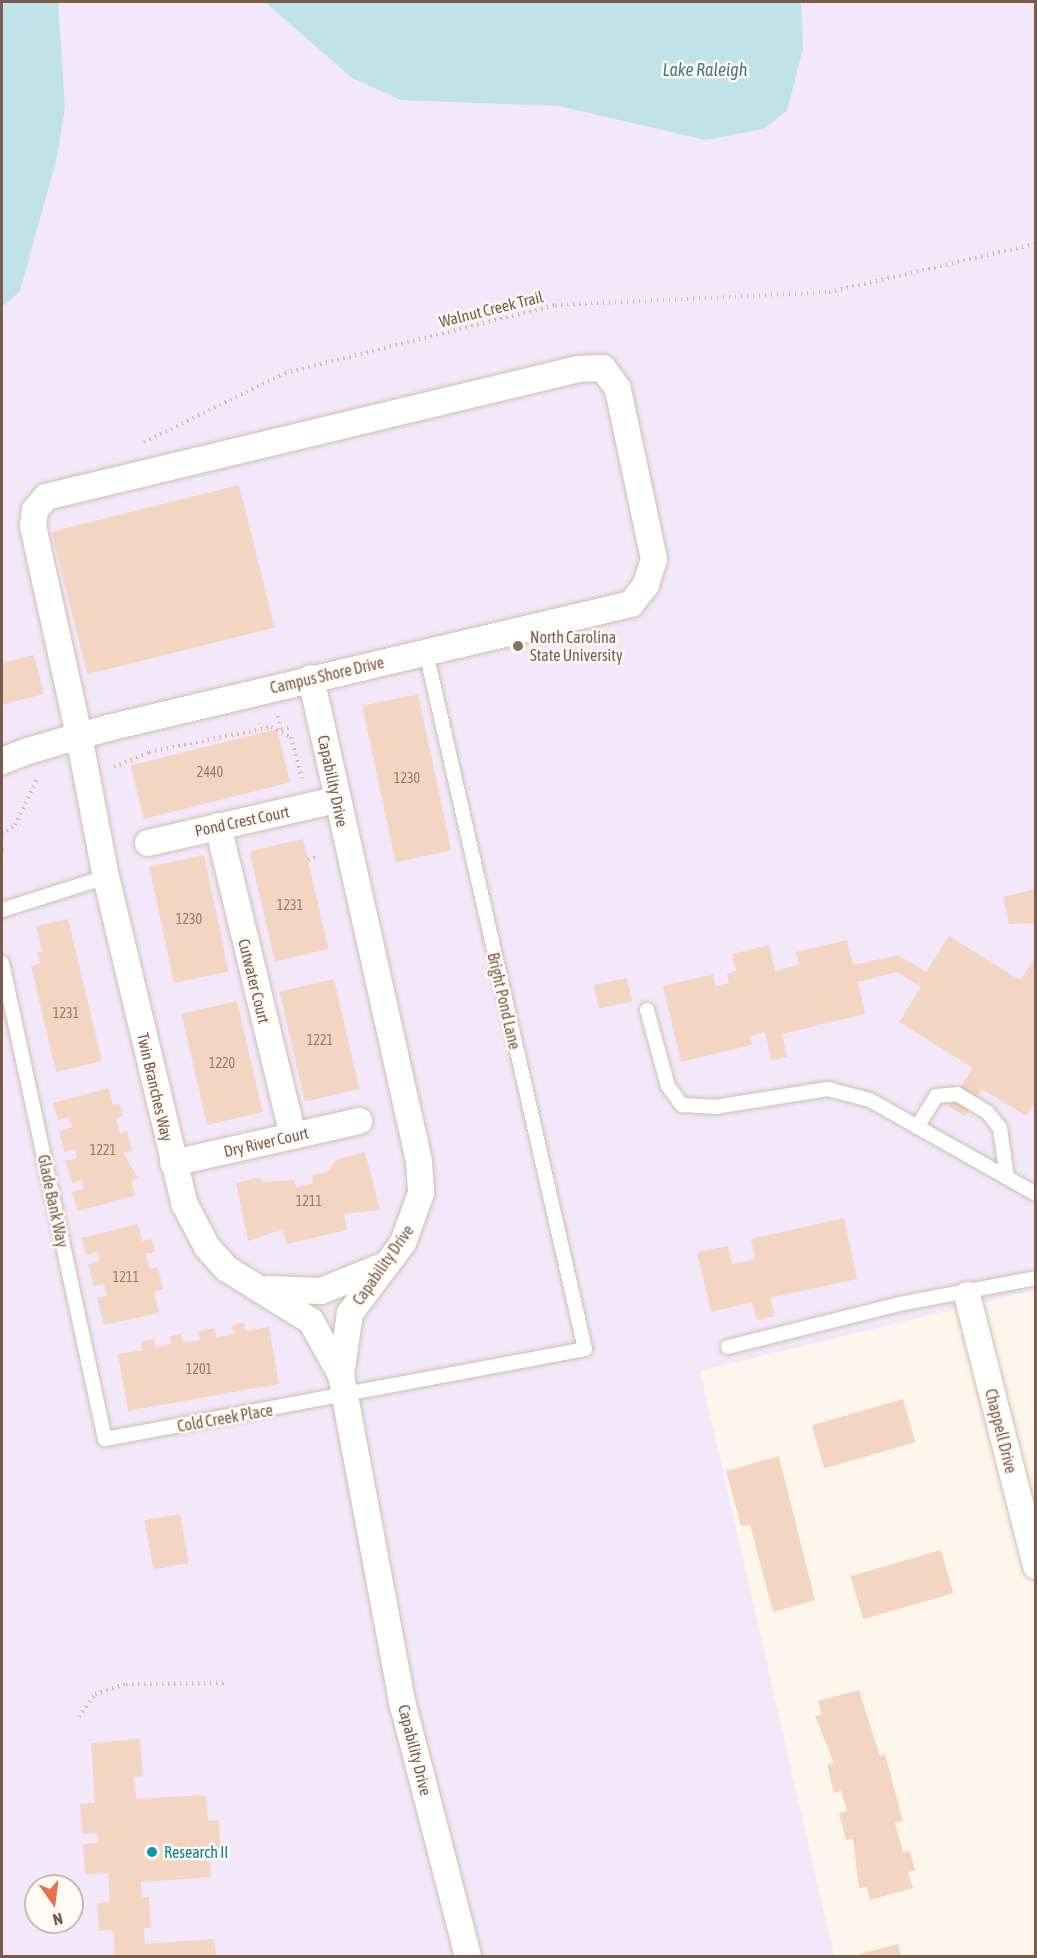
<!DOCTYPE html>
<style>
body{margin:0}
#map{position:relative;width:1037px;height:1958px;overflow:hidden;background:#fdf6ec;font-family:"Asap Condensed",sans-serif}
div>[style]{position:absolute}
.education>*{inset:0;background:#f3e8fa}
.water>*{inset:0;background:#bfe3e8}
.building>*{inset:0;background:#f3d5c3;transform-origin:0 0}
.path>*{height:4px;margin-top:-2px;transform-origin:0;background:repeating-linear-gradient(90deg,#d9b8a5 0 1.5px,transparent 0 6px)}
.roads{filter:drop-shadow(0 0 2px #d1beb0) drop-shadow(0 0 2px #d1beb0)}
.service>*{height:14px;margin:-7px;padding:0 7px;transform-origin:7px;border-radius:7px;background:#fff}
.minor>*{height:26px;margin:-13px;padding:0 13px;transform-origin:13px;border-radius:13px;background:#fff}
.dots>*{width:16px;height:16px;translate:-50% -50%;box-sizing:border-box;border:3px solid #fffaf3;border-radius:50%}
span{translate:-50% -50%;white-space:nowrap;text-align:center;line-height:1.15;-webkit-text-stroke:5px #fffaf3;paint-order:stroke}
.number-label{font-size:14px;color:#987a6a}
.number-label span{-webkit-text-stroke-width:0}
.street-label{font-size:16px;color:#7a5c4d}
.education-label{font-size:16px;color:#785e54}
.left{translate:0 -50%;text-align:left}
.culture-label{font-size:16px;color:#0d838f}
.water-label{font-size:18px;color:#437c86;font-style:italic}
.frame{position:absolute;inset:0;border:3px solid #7a5c4d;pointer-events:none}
.north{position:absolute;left:24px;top:1874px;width:60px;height:60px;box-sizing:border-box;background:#fffaf3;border:2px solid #cabbb1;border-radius:50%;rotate:166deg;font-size:16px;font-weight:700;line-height:24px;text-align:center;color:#7a5c4d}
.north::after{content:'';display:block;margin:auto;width:21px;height:27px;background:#e76f51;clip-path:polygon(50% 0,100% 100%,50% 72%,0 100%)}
</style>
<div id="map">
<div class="education">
<div style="clip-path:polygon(evenodd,2px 2px,1035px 2px,1035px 1290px,700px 1371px,834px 1956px,2px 1956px,2px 2px,36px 1886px,72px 1886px,72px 1922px,36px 1922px,36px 1886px)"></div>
</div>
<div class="water">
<div style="clip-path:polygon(2px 2px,58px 2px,65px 107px,57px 157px,20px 291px,2px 307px)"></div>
<div style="clip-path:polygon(265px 2px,801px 2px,803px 48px,787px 111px,763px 129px,706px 140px,559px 106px,401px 100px,352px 78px)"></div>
</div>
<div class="building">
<div style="left:239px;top:485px;width:147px;height:193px;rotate:76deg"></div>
<div style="clip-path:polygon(34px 655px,44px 694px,2px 705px,2px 663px)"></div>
<div style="left:418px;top:694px;width:160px;height:57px;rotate:78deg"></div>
<div style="left:277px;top:729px;width:55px;height:151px;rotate:76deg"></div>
<div style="left:303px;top:839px;width:113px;height:55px;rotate:77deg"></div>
<div style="left:204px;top:855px;width:119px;height:56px;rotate:78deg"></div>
<div style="clip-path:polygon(1036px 889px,1036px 923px,1009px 924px,1003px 897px)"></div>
<div style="clip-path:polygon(68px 919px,102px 1061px,56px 1072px,31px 966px,40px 963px,37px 953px,42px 951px,36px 926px)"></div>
<div style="clip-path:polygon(949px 936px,1020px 980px,1036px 957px,1036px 1101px,1026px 1116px,982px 1089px,965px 1116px,948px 1106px,973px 1068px,899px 1022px,921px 987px,897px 972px,858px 982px,865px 1014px,782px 1034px,787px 1057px,771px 1060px,765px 1032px,750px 1036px,752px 1045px,681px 1062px,663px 986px,713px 974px,715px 986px,729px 983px,727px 973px,736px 971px,732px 954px,769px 945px,775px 971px,799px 965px,796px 952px,847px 940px,853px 965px,898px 955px,926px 972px)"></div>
<div style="left:627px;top:978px;width:24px;height:34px;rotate:78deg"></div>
<div style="left:334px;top:979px;width:113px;height:56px;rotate:77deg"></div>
<div style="left:237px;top:1001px;width:114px;height:57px;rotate:77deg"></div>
<div style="clip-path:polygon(109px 1088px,113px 1105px,120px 1104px,123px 1116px,116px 1118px,120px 1133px,127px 1131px,132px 1151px,123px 1153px,138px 1178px,131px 1181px,135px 1196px,78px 1211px,72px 1192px,84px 1188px,82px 1180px,72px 1183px,65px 1161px,77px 1158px,75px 1149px,64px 1152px,59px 1131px,72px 1127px,69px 1117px,58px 1120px,53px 1103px)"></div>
<div style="clip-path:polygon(365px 1152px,380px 1210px,344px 1214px,347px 1230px,287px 1244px,282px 1229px,248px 1241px,236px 1183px,260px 1177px,262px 1182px,294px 1180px,296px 1187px,313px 1183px,312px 1175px,327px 1172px,338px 1159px)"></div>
<div style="clip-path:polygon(844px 1218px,857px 1279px,770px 1298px,775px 1316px,757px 1320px,752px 1302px,711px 1312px,697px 1252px,728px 1246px,732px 1264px,755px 1259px,751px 1239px)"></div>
<div style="clip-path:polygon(138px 1224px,142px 1241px,152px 1239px,155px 1252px,146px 1254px,149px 1269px,158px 1267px,163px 1289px,154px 1292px,159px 1313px,104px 1325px,97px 1298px,107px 1296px,104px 1284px,94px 1286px,88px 1264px,100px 1261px,97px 1252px,86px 1255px,82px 1238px)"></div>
<div style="clip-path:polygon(244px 1323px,245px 1331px,269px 1327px,279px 1384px,128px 1411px,118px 1354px,143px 1350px,141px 1341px,154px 1339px,156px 1347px,171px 1344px,170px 1336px,181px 1334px,183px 1342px,200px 1340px,198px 1331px,215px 1328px,216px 1337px,234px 1334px,232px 1325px)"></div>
<div style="left:903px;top:1399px;width:45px;height:95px;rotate:74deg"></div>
<div style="clip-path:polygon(779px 1456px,815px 1600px,773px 1612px,750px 1525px,741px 1526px,726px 1471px)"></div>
<div style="left:180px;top:1514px;width:50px;height:36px;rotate:80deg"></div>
<div style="left:941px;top:1550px;width:45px;height:94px;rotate:74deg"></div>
<div style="clip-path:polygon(859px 1690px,880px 1756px,885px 1754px,903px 1821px,895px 1823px,903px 1852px,910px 1851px,915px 1871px,908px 1872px,913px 1888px,870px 1900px,867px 1887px,859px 1888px,853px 1839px,846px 1840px,839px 1813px,847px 1811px,841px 1791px,834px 1793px,827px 1765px,834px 1763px,815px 1716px,822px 1714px,818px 1701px)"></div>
<div style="clip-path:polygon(140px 1739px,143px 1776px,134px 1777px,136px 1799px,206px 1795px,208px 1821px,219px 1820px,221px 1860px,210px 1861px,211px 1877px,141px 1882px,142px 1897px,149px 1897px,151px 1928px,144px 1928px,145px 1944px,214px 1939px,216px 1956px,115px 1956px,113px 1930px,99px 1931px,97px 1903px,110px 1902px,108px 1873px,85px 1875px,83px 1844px,98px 1843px,97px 1833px,82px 1834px,80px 1804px,95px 1803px,91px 1743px)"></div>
<div style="clip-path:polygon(898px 1944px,901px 1956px,860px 1956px,859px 1954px)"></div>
</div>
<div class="path">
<div style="left:144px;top:442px;width:157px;rotate:-26.1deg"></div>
<div style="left:285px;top:373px;width:278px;rotate:-14.1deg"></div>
<div style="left:555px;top:305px;width:274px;rotate:-2.7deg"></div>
<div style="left:829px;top:292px;width:212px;rotate:-13.1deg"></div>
<div style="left:278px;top:716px;width:13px;rotate:77deg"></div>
<div style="left:281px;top:729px;width:12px;rotate:-9deg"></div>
<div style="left:114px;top:767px;width:38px;rotate:-23deg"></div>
<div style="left:149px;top:752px;width:125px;rotate:-11.6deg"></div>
<div style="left:271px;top:727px;width:22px;rotate:27deg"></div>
<div style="left:291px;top:737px;width:43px;rotate:75.3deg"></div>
<div style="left:2px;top:835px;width:16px;rotate:-38deg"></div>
<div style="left:15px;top:825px;width:51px;rotate:-64.4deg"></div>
<div style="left:2px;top:848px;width:6px;rotate:90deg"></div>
<div style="left:308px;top:860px;width:12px;rotate:-20deg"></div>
<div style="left:79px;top:1717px;width:28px;rotate:-55deg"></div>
<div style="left:95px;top:1694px;width:33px;rotate:-18deg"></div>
<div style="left:126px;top:1684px;width:99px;rotate:-0.6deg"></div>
</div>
<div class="roads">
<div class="service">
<div style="left:2px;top:910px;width:109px;rotate:-17.6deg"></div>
<div style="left:2px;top:963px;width:487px;rotate:77.8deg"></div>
<div style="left:105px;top:1439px;width:488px;rotate:-10.6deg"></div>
<div style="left:585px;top:1349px;width:715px;rotate:-102.85deg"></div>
<div style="left:647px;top:1010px;width:79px;rotate:74.6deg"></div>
<div style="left:668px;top:1086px;width:24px;rotate:54deg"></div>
<div style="left:682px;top:1105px;width:33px;rotate:3deg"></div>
<div style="left:715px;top:1107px;width:114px;rotate:-9.1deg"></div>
<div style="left:828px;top:1089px;width:43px;rotate:14.7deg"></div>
<div style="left:870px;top:1100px;width:191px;rotate:29.5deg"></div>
<div style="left:917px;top:1127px;width:36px;rotate:-58deg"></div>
<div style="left:936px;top:1096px;width:21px;rotate:-5deg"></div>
<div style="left:957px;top:1094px;width:35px;rotate:31deg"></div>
<div style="left:987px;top:1112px;width:21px;rotate:51deg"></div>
<div style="left:1000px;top:1128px;width:50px;rotate:82deg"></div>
<div style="left:728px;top:1347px;width:176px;rotate:-14.1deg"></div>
<div style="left:899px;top:1304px;width:139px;rotate:-10.7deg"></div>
</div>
<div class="minor">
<div style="left:311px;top:678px;width:496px;rotate:77.4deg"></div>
<div style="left:419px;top:1162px;width:31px;rotate:86deg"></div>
<div style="left:421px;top:1193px;width:53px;rotate:109.8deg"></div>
<div style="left:403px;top:1243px;width:88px;rotate:127.1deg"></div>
<div style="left:350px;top:1313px;width:63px;rotate:98.3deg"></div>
<div style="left:341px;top:1375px;width:336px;rotate:79.4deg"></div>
<div style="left:403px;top:1705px;width:259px;rotate:75.5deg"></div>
<div style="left:2px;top:761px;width:28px;rotate:-21deg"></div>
<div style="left:28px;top:751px;width:53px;rotate:-16.4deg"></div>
<div style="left:79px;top:736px;width:30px;rotate:-15deg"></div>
<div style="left:108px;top:728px;width:537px;rotate:-13.34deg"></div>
<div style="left:631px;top:604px;width:24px;rotate:-52deg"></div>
<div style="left:646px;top:585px;width:27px;rotate:-73deg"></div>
<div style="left:654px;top:559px;width:174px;rotate:-102deg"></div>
<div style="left:618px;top:389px;width:26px;rotate:-126deg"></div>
<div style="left:603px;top:368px;width:25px;rotate:178deg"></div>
<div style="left:578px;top:369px;width:547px;rotate:166.47deg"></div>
<div style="left:46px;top:497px;width:17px;rotate:130deg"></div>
<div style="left:35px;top:510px;width:16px;rotate:97deg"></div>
<div style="left:33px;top:526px;width:215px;rotate:77.6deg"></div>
<div style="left:79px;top:736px;width:144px;rotate:79.2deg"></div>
<div style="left:106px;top:877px;width:335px;rotate:76.5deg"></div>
<div style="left:184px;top:1203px;width:50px;rotate:62.4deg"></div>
<div style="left:207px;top:1247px;width:30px;rotate:48deg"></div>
<div style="left:227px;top:1269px;width:99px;rotate:31.8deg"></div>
<div style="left:311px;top:1321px;width:62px;rotate:60.9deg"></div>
<div style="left:218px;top:826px;width:319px;rotate:76.4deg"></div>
<div style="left:148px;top:843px;width:193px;rotate:-12.9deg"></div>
<div style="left:173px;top:1163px;width:191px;rotate:-12.7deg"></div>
<div style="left:269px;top:1289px;width:52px;rotate:2.2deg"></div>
<div style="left:321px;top:1291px;width:64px;rotate:-22.1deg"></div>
<div style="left:967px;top:1295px;width:280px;rotate:75.7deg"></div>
</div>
</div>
<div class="dots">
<div style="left:518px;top:646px;background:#8d6e63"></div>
<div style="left:152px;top:1852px;background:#0f9aa8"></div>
</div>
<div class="number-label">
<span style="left:210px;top:772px">2440</span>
<span style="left:407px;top:778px">1230</span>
<span style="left:290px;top:905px">1231</span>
<span style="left:189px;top:919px">1230</span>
<span style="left:66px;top:1013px">1231</span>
<span style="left:320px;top:1040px">1221</span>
<span style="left:222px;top:1063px">1220</span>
<span style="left:103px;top:1150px">1221</span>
<span style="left:309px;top:1201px">1211</span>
<span style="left:126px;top:1277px">1211</span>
<span style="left:199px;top:1369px">1201</span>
</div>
<div class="street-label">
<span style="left:491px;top:309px;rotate:-14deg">Walnut Creek Trail</span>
<span style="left:327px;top:675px;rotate:-13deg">Campus Shore Drive</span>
<span style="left:333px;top:781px;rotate:78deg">Capability Drive</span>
<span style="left:242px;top:821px;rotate:-12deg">Pond Crest Court</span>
<span style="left:254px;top:981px;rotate:76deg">Cutwater Court</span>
<span style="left:504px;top:1001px;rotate:77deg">Bright Pond Lane</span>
<span style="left:155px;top:1087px;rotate:77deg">Twin Branches Way</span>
<span style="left:266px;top:1142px;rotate:-13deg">Dry River Court</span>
<span style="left:53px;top:1201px;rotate:78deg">Glade Bank Way</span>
<span style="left:383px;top:1265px;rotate:-55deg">Capability Drive</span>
<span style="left:225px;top:1418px;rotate:-10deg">Cold Creek Place</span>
<span style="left:1001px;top:1431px;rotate:76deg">Chappell Drive</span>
<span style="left:415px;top:1750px;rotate:76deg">Capability Drive</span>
</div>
<div class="education-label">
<span class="left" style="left:530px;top:646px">North Carolina<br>State University</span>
</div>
<div class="culture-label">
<span class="left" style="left:164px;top:1852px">Research II</span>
</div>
<div class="water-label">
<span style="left:705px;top:70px">Lake Raleigh</span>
</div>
<div class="frame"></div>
<div class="north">N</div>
</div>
